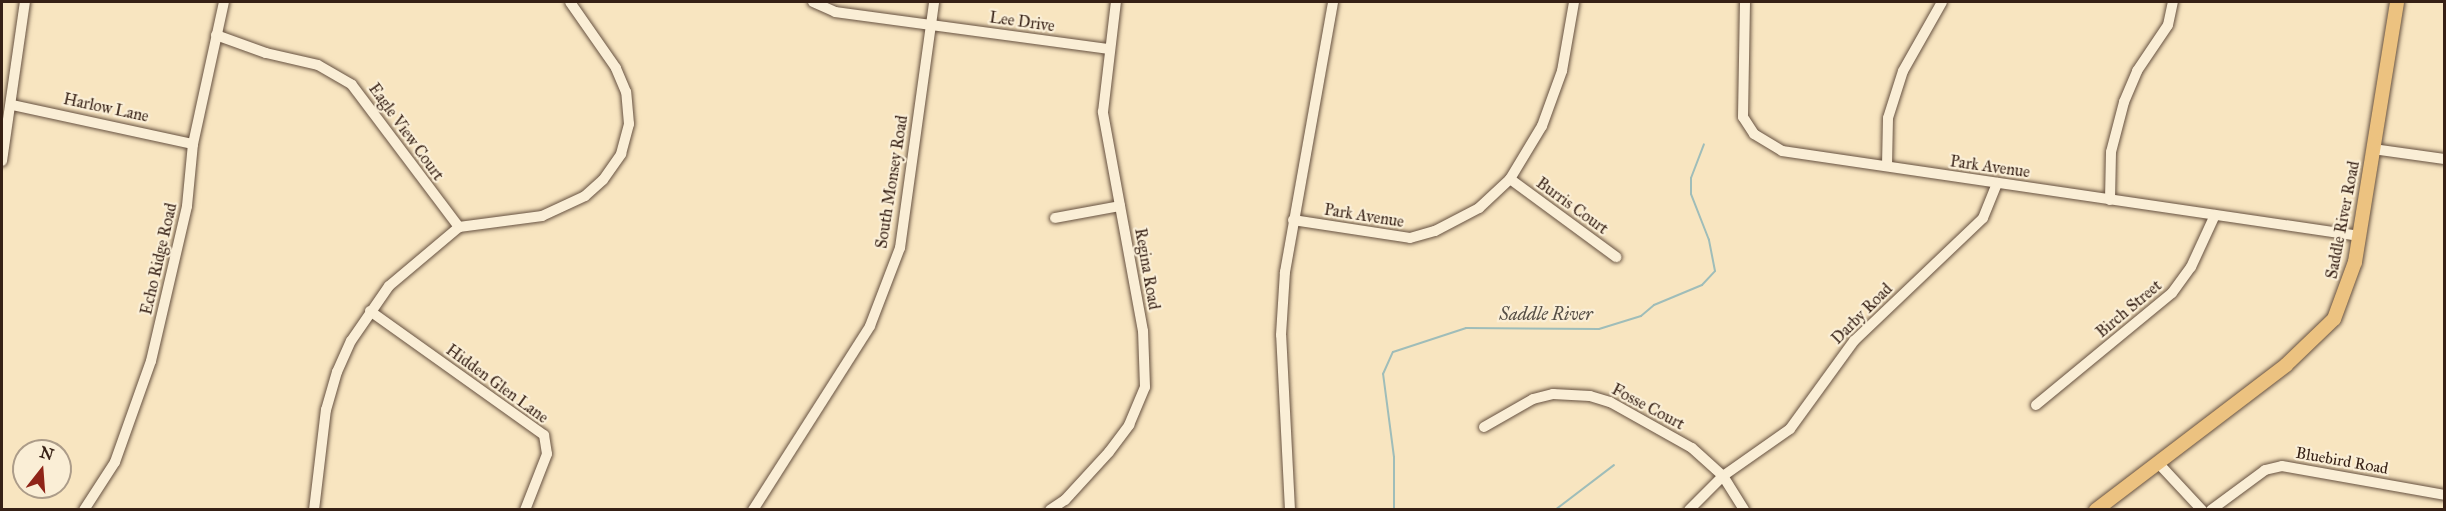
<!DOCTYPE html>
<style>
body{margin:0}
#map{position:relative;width:2446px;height:511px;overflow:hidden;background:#f8e5c0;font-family:"IM FELL Great Primer",serif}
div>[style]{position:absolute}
.stream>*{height:2px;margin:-1px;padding:0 1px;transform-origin:1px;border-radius:1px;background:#9fbdb9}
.roads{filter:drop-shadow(0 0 2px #665140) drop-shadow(0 0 2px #665140)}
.minor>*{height:10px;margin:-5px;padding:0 5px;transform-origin:5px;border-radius:5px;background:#faeed6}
.major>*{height:14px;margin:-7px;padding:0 7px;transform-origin:7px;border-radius:7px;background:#ecc280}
span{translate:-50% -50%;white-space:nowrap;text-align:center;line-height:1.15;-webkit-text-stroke:4.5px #faeed6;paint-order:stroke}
.street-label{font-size:16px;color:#362015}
.water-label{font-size:18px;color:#564f46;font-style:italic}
.frame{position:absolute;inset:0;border:3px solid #362015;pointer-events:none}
.north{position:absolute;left:12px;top:439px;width:60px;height:60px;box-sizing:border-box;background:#faeed6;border:2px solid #ac9c89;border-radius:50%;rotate:17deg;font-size:16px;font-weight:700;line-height:24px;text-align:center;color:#362015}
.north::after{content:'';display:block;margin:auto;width:21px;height:27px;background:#8f2418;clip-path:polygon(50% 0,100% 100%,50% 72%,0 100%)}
</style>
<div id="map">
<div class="stream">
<div style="left:1394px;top:510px;width:53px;rotate:-90deg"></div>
<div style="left:1394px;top:457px;width:84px;rotate:-97.5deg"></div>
<div style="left:1383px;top:374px;width:24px;rotate:-66deg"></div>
<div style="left:1393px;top:352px;width:77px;rotate:-18.2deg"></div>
<div style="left:1466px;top:328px;width:133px;rotate:0.4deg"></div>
<div style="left:1599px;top:329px;width:44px;rotate:-17.2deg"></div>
<div style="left:1641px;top:316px;width:17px;rotate:-40deg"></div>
<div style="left:1654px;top:305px;width:52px;rotate:-22.6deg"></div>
<div style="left:1702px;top:285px;width:19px;rotate:-47deg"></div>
<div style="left:1715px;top:271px;width:32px;rotate:-101deg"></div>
<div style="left:1709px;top:240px;width:49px;rotate:-111.4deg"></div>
<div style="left:1691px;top:194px;width:16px;rotate:-90deg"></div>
<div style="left:1691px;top:178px;width:36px;rotate:-69deg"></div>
<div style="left:1555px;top:510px;width:74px;rotate:-37.3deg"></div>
</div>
<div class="roads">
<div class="minor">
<div style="left:813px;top:2px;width:24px;rotate:24deg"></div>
<div style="left:835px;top:12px;width:277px;rotate:7.7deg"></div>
<div style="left:1745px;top:2px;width:115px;rotate:91deg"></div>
<div style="left:1743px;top:117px;width:20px;rotate:57deg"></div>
<div style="left:1754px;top:134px;width:33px;rotate:31deg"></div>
<div style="left:1782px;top:151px;width:584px;rotate:8.37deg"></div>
<div style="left:216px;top:35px;width:53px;rotate:19.8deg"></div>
<div style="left:266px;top:53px;width:53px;rotate:13deg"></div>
<div style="left:318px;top:65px;width:39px;rotate:30deg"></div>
<div style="left:352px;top:85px;width:178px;rotate:53deg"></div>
<div style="left:12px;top:105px;width:185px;rotate:12.2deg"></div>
<div style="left:2373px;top:149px;width:72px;rotate:8deg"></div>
<div style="left:2px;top:161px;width:161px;rotate:-81.8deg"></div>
<div style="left:1887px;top:166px;width:48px;rotate:-88.8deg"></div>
<div style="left:1888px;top:118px;width:49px;rotate:-72.3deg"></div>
<div style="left:1903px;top:71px;width:79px;rotate:-60.5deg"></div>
<div style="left:1510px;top:179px;width:132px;rotate:36.3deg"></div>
<div style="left:2110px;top:200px;width:48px;rotate:-88.8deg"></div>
<div style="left:2111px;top:152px;width:52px;rotate:-75.4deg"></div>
<div style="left:2124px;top:102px;width:34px;rotate:-67deg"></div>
<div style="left:2137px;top:71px;width:55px;rotate:-56deg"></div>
<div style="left:2168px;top:25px;width:24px;rotate:-78deg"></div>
<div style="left:1055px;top:218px;width:66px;rotate:-10.5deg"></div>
<div style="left:1293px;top:220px;width:118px;rotate:8.7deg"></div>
<div style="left:1410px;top:238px;width:26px;rotate:-16deg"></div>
<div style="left:1435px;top:231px;width:50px;rotate:-27.6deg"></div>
<div style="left:1479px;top:208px;width:42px;rotate:-43.1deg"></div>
<div style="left:1510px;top:179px;width:62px;rotate:-58.9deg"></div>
<div style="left:1542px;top:126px;width:59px;rotate:-70deg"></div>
<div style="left:1562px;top:71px;width:70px;rotate:-80.1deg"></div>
<div style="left:370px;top:311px;width:214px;rotate:35.5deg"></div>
<div style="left:544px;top:435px;width:19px;rotate:81deg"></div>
<div style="left:547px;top:454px;width:60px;rotate:111.4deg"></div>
<div style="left:2036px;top:405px;width:176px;rotate:-39.5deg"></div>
<div style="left:2172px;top:293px;width:32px;rotate:-54deg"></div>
<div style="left:2191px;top:267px;width:57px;rotate:-65.2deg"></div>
<div style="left:1484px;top:427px;width:56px;rotate:-29.7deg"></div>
<div style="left:1533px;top:399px;width:21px;rotate:-14deg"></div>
<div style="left:1553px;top:394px;width:37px;rotate:3deg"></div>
<div style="left:1590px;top:396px;width:21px;rotate:17deg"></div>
<div style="left:1610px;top:402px;width:94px;rotate:29.3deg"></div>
<div style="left:1692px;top:448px;width:42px;rotate:42.1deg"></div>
<div style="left:1723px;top:476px;width:40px;rotate:58deg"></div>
<div style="left:2160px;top:465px;width:62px;rotate:47deg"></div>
<div style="left:84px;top:510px;width:57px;rotate:-57.1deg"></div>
<div style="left:115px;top:462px;width:107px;rotate:-70.4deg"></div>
<div style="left:151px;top:361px;width:159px;rotate:-76.9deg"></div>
<div style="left:187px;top:206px;width:62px;rotate:-84.5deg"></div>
<div style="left:193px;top:144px;width:145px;rotate:-77.7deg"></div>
<div style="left:314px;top:510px;width:101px;rotate:-83.2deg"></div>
<div style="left:326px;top:410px;width:40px;rotate:-74deg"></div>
<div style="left:337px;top:372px;width:34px;rotate:-66deg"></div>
<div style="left:351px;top:341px;width:67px;rotate:-55.4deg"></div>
<div style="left:389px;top:286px;width:92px;rotate:-40.1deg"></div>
<div style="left:459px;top:227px;width:84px;rotate:-7.5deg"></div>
<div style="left:542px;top:216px;width:47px;rotate:-24.9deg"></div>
<div style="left:585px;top:196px;width:24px;rotate:-42deg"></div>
<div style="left:603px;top:180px;width:32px;rotate:-55deg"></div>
<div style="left:621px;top:154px;width:31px;rotate:-75deg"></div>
<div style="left:629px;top:124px;width:32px;rotate:-95deg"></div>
<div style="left:626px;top:92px;width:26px;rotate:-113deg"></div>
<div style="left:616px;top:68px;width:80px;rotate:-124.9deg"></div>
<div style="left:753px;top:510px;width:218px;rotate:-57.5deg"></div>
<div style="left:870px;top:326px;width:84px;rotate:-69deg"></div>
<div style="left:900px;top:248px;width:248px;rotate:-82.1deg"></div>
<div style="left:1050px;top:510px;width:18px;rotate:-34deg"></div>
<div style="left:1065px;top:500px;width:65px;rotate:-47.5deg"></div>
<div style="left:1109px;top:452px;width:34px;rotate:-53deg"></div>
<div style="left:1129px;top:425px;width:41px;rotate:-67.2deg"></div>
<div style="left:1145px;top:387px;width:56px;rotate:-92deg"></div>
<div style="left:1143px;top:331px;width:223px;rotate:-100.4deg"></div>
<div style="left:1103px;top:112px;width:111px;rotate:-83.3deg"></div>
<div style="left:1290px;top:510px;width:175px;rotate:-92.9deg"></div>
<div style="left:1281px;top:335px;width:63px;rotate:-86.4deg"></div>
<div style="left:1285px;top:272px;width:274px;rotate:-79.9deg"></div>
<div style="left:1689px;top:510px;width:48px;rotate:-45deg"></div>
<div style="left:1723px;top:476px;width:82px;rotate:-35deg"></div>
<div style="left:1790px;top:429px;width:109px;rotate:-54deg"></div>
<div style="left:1854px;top:341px;width:178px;rotate:-43.6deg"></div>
<div style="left:1983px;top:218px;width:38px;rotate:-68deg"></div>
<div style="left:2211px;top:510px;width:67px;rotate:-36.5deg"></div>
<div style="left:2265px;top:470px;width:17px;rotate:-13deg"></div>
<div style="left:2282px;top:466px;width:165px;rotate:10.1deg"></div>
</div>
<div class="major">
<div style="left:2096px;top:510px;width:239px;rotate:-37.3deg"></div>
<div style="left:2286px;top:365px;width:66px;rotate:-43.8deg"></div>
<div style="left:2334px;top:319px;width:61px;rotate:-69.8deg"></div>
<div style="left:2355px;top:262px;width:263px;rotate:-80.8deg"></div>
</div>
</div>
<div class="street-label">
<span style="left:1022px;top:22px;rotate:8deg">Lee Drive</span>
<span style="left:106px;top:108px;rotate:12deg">Harlow Lane</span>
<span style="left:406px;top:132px;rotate:54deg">Eagle View Court</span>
<span style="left:1990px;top:167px;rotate:8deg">Park Avenue</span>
<span style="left:892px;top:182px;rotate:-81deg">South Monsey Road</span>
<span style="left:1572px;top:206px;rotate:36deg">Burris Court</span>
<span style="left:1364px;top:216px;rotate:9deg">Park Avenue</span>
<span style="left:2343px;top:220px;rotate:-79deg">Saddle River Road</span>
<span style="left:159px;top:259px;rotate:-77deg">Echo Ridge Road</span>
<span style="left:1147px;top:269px;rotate:80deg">Regina Road</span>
<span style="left:2129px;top:309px;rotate:-40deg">Birch Street</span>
<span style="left:1862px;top:314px;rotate:-45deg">Darby Road</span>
<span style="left:497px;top:384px;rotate:36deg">Hidden Glen Lane</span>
<span style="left:1648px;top:407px;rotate:28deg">Fosse Court</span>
<span style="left:2342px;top:461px;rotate:10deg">Bluebird Road</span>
</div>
<div class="water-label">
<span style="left:1546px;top:314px">Saddle River</span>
</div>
<div class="frame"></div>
<div class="north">N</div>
</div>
